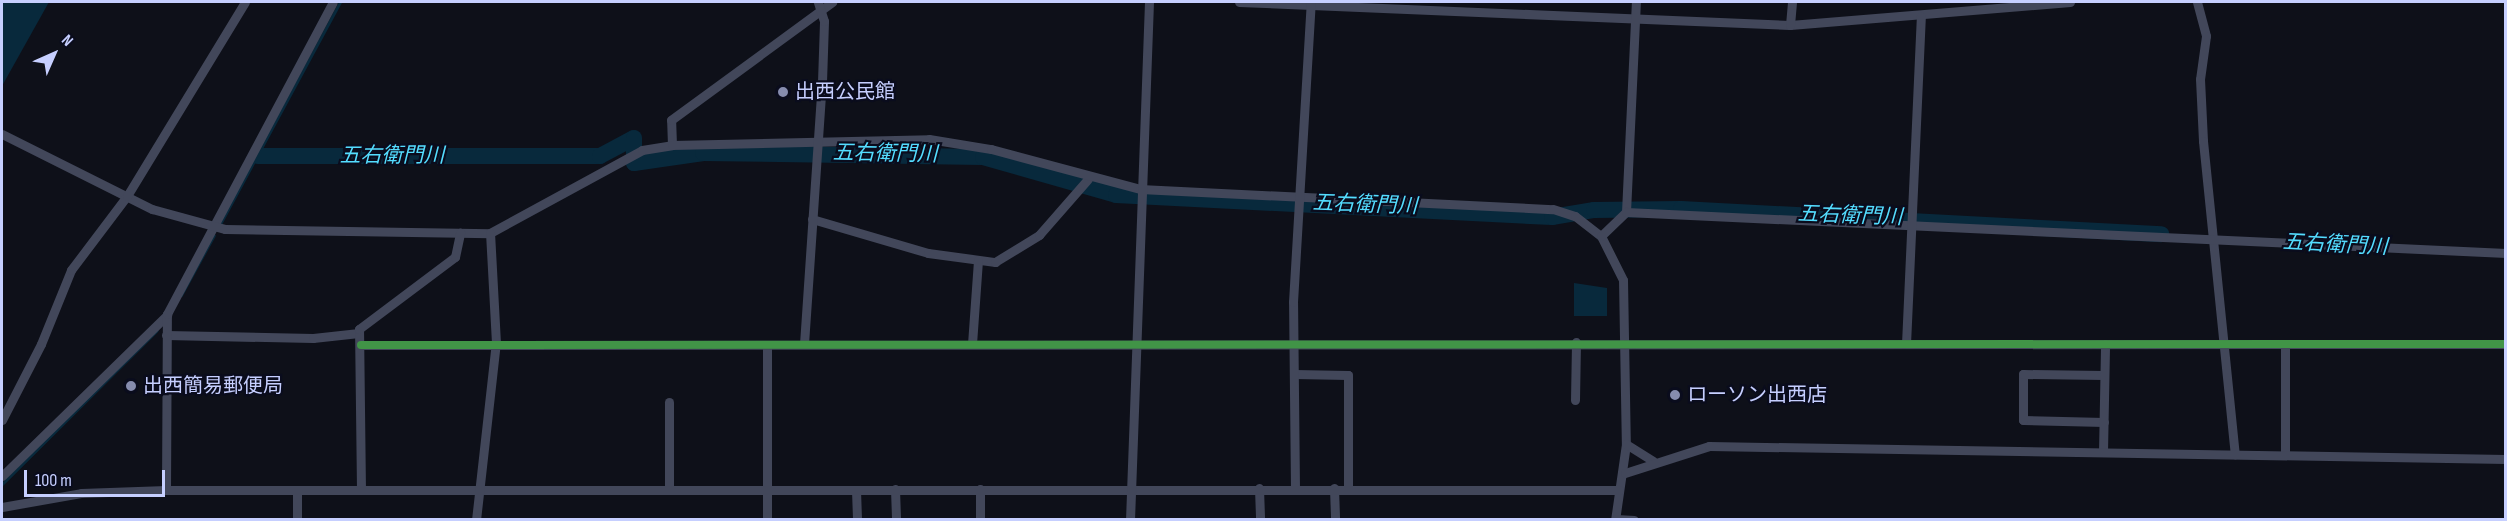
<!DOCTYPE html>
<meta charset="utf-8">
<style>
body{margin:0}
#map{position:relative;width:2507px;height:521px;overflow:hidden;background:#0e1019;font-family:"Sofia Sans Condensed","Noto Sans JP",sans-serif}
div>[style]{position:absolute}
.water>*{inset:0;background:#08293c}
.stream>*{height:3px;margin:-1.5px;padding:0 1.5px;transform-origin:1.5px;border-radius:1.5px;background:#08293c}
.river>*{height:16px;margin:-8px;padding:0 8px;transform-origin:8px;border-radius:8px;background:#08293c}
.minor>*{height:9px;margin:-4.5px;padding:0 4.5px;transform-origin:4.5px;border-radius:4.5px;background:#42475a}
.minor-bridge>*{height:9px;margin:-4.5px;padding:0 4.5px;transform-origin:4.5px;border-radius:4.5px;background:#42475a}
.cycleway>*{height:8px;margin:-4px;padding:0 4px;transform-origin:4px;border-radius:4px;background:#419447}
.dots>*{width:16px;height:16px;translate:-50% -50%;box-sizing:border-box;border:3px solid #0a0c1d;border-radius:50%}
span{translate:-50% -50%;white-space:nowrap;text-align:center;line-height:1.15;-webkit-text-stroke:4.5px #0a0c1d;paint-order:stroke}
.poi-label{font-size:20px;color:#c6cfff}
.left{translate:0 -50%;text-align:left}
.water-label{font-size:21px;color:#54ddff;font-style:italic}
.frame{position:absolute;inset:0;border:3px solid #c6cfff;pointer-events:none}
.north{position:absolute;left:24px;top:24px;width:60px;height:60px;-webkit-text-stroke:4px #0a0c1d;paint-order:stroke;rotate:45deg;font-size:16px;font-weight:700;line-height:24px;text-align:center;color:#c6cfff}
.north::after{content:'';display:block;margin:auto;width:21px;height:27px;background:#c6cfff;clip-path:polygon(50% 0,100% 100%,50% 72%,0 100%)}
.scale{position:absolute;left:24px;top:470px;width:141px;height:27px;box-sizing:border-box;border:3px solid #c6cfff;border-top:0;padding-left:8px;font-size:18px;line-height:21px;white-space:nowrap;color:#c6cfff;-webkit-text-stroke:4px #0a0c1d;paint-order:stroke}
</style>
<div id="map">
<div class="water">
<div style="clip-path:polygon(2px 2px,49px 2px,2px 86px)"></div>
<div style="clip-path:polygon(1574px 283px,1607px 288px,1607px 316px,1574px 316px)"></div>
</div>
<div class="stream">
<div style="left:220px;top:224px;width:252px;rotate:-61.6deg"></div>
<div style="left:181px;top:295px;width:68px;rotate:-61.2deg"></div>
<div style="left:2px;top:484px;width:218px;rotate:-44.8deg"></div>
</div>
<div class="river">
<div style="left:258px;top:156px;width:342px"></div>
<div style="left:600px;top:156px;width:38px;rotate:-28deg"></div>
<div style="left:634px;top:138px;width:25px;rotate:90deg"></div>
<div style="left:634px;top:163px;width:70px;rotate:-8.2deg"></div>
<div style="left:703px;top:153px;width:280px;rotate:0.8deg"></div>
<div style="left:983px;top:157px;width:138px;rotate:15.9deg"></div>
<div style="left:1116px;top:195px;width:437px;rotate:2.9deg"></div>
<div style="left:1552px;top:217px;width:43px;rotate:-9.5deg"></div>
<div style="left:1594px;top:210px;width:87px;rotate:-0.7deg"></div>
<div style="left:1681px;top:209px;width:481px;rotate:3deg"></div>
</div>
<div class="minor">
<div style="left:1239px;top:2px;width:551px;rotate:2.39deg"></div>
<div style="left:1790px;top:25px;width:281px;rotate:-4.7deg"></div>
<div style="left:2197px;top:2px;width:35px;rotate:75deg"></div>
<div style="left:2206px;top:36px;width:43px;rotate:97.9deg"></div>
<div style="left:2200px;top:79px;width:62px;rotate:87.2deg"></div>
<div style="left:2203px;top:141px;width:315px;rotate:84.2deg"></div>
<div style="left:1790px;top:25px;width:23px;rotate:-85deg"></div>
<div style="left:2px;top:134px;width:168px;rotate:26.6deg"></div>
<div style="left:672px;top:145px;width:25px;rotate:-92deg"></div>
<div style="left:671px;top:120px;width:200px;rotate:-36.2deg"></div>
<div style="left:1626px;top:212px;width:210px;rotate:-87.3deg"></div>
<div style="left:812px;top:219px;width:121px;rotate:16.3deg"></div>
<div style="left:928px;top:253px;width:68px;rotate:7.7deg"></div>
<div style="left:995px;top:262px;width:52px;rotate:-31.5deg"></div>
<div style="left:1039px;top:235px;width:74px;rotate:-48.8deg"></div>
<div style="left:225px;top:229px;width:265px;rotate:0.9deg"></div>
<div style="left:490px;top:233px;width:173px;rotate:-28.6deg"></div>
<div style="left:642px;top:150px;width:30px;rotate:-9deg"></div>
<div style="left:672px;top:145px;width:257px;rotate:-1.3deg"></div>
<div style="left:929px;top:139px;width:63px;rotate:9.2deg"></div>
<div style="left:991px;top:149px;width:154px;rotate:15deg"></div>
<div style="left:1140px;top:189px;width:413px;rotate:2.8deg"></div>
<div style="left:1553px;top:209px;width:23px;rotate:18deg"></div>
<div style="left:1575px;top:216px;width:33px;rotate:38deg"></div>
<div style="left:1601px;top:236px;width:49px;rotate:63.4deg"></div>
<div style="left:1623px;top:280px;width:164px;rotate:89deg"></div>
<div style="left:1626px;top:444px;width:77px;rotate:98.2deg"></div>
<div style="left:1601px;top:236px;width:35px;rotate:-44deg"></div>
<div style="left:1626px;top:212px;width:881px;rotate:2.67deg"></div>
<div style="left:166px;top:335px;width:147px;rotate:1.2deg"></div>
<div style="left:313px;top:338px;width:46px;rotate:-6.2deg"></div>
<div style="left:804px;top:344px;width:263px;rotate:-86.1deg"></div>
<div style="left:822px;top:82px;width:61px;rotate:-88.1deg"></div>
<div style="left:824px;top:21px;width:20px;rotate:-108deg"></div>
<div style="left:972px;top:344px;width:84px;rotate:-85.9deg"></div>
<div style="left:1906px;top:344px;width:328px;rotate:-87.4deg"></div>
<div style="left:361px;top:345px;width:2145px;rotate:-0.03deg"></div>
<div style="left:767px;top:345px;width:175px;rotate:90deg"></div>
<div style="left:1294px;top:374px;width:54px;rotate:1.1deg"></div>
<div style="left:1348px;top:375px;width:113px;rotate:90deg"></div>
<div style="left:1575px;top:400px;width:58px;rotate:-89deg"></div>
<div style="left:669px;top:402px;width:87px;rotate:90deg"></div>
<div style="left:2px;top:420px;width:85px;rotate:-62.8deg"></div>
<div style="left:41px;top:344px;width:80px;rotate:-67.9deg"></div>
<div style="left:71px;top:270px;width:93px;rotate:-52.9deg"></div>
<div style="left:127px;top:196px;width:227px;rotate:-58.7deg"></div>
<div style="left:2104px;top:422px;width:81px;rotate:-178.6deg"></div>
<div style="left:2023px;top:420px;width:46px;rotate:-90deg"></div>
<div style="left:2023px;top:374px;width:81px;rotate:0.7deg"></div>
<div style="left:1626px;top:444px;width:32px;rotate:32deg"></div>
<div style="left:2103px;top:452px;width:108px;rotate:-88.9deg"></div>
<div style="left:2285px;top:455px;width:109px;rotate:-90deg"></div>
<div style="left:1625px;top:473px;width:88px;rotate:-17.8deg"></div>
<div style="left:1709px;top:446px;width:797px;rotate:0.93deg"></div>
<div style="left:2px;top:476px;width:231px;rotate:-44.3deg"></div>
<div style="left:1259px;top:488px;width:32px;rotate:88deg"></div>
<div style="left:1295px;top:488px;width:186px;rotate:-90.6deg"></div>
<div style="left:1293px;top:302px;width:301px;rotate:-86.6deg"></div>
<div style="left:1334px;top:488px;width:32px;rotate:88deg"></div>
<div style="left:895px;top:489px;width:31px;rotate:88deg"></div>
<div style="left:980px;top:489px;width:31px;rotate:90deg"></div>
<div style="left:166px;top:490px;width:176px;rotate:-89.7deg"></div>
<div style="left:167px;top:314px;width:353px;rotate:-62deg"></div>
<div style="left:297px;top:490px;width:30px;rotate:90deg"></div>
<div style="left:361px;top:490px;width:161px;rotate:-90.7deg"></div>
<div style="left:359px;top:329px;width:120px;rotate:-36.9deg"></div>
<div style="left:455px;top:257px;width:25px;rotate:-78deg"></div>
<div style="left:856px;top:490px;width:30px;rotate:88deg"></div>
<div style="left:2px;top:507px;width:80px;rotate:-10deg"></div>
<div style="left:81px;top:493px;width:85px;rotate:-2deg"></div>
<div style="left:166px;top:490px;width:1453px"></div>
<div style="left:1616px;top:519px;width:18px;rotate:3deg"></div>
<div style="left:476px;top:520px;width:178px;rotate:-83.6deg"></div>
<div style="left:496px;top:343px;width:110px;rotate:-93.1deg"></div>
<div style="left:1130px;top:520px;width:518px;rotate:-87.9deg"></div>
</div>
<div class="minor-bridge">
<div style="left:152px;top:209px;width:76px;rotate:15.3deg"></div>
</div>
<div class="cycleway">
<div style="left:361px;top:345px;width:2145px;rotate:-0.03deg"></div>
</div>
<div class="dots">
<div style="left:783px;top:92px;background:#868cae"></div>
<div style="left:131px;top:386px;background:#868cae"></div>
<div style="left:1675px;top:395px;background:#868cae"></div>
</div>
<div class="poi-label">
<span class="left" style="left:795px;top:92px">出西公民館</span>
<span class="left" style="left:143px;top:386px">出西簡易郵便局</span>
<span class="left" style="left:1687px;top:395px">ローソン出西店</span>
</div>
<div class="water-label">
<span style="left:885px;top:154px;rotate:1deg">五右衛門川</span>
<span style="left:392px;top:156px">五右衛門川</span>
<span style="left:1365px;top:205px;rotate:2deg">五右衛門川</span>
<span style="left:1850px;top:216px;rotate:2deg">五右衛門川</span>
<span style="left:2335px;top:245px;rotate:3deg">五右衛門川</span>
</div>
<div class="frame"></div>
<div class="north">N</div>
<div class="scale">100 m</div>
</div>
